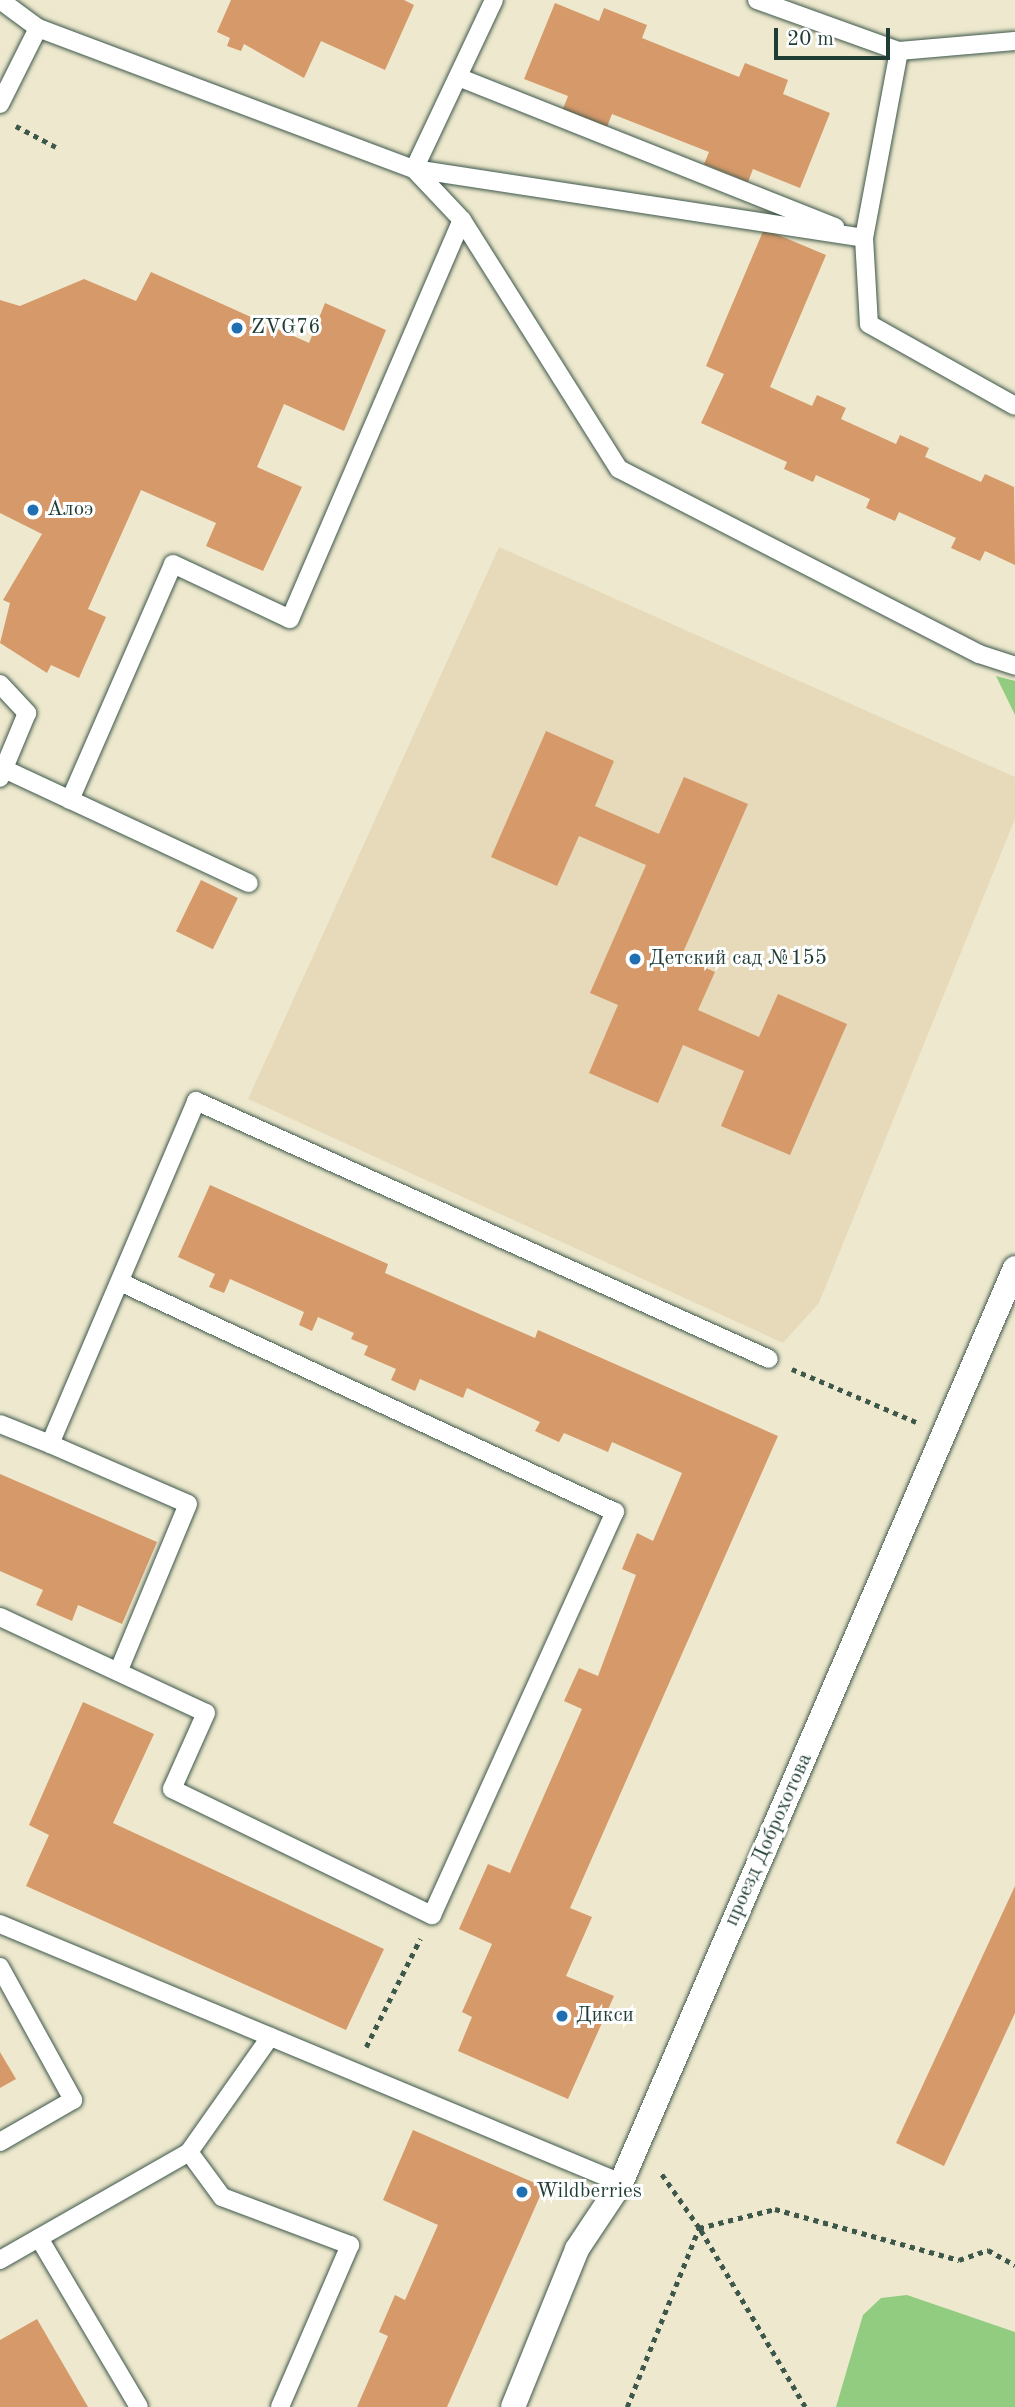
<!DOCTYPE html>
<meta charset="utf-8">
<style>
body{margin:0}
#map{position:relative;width:1015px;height:2407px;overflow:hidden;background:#eee9ce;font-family:"Old Standard TT",serif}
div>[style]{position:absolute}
.built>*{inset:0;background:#e7daba}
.green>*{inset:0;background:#91cc81}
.building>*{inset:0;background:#d5996a;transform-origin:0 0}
.path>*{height:4.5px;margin-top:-2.25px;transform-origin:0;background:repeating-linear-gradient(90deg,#3e574b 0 5px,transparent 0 10px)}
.roads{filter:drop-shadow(0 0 2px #3e574b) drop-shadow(0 0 2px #3e574b)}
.service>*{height:18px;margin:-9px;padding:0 9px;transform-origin:9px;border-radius:9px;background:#fff}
.pedestrian>*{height:24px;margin:-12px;padding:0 12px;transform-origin:12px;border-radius:12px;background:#fff}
.dots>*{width:19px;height:19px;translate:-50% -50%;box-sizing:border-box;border:4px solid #fff;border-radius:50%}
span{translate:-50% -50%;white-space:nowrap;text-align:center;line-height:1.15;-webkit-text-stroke:6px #fff;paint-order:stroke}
.poi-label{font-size:21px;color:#1f3d34}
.left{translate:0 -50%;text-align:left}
.street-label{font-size:21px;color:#1f3d34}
.scale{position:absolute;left:774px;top:28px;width:116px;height:32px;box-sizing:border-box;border:4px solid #1f3d34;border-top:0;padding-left:9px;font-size:21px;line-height:24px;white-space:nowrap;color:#1f3d34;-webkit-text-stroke:5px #fff;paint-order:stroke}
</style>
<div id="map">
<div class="built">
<div style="clip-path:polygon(499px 547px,1015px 777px,1015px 819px,819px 1303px,783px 1343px,248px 1099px)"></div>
</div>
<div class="green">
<div style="clip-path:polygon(996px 676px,1015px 681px,1015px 715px)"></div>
<div style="clip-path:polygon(907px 2295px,1015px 2332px,1015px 2407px,836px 2407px,863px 2315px,881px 2298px)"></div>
</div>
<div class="building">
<div style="clip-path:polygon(231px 0,404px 0,414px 5px,385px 70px,321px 41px,304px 78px,244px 44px,241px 51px,227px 46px,230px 38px,217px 32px)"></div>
<div style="clip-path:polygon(555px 3px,599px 21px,604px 8px,647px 25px,642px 38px,739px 77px,745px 63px,788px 80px,783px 94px,830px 113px,800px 188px,753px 169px,748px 182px,704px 164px,709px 152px,612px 114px,607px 127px,563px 109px,568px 96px,524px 79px)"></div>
<div style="clip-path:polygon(764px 229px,826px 255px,770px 387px,812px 406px,817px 395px,846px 408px,841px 419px,896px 444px,900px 435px,929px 448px,925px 457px,981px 482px,985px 474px,1014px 487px,1015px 565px,985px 551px,980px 561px,951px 548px,956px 538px,899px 512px,895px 521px,866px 508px,870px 499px,816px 475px,813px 482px,784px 469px,787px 462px,701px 423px,724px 374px,706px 366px)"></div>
<div style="clip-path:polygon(151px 272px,309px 343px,325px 303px,386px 330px,344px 431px,284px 404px,257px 467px,302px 487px,263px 571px,206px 546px,216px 523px,141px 490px,88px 609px,106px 617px,79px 678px,51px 665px,47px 673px,0 643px,10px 603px,3px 600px,42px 534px,0 513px,0 300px,20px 306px,84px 279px,136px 301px)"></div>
<div style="clip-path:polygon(546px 731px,614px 761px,595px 806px,659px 834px,684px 777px,748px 804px,681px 957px,715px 972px,698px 1010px,759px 1037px,778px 994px,847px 1024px,790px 1155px,721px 1126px,744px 1071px,683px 1045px,658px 1103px,589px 1073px,618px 1005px,590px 993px,646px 865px,579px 836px,557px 886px,491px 857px)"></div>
<div style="left:201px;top:880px;width:41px;height:57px;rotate:26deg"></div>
<div style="clip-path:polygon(210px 1185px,388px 1264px,385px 1273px,535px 1338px,538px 1330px,778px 1436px,570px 1908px,592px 1917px,566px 1976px,614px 1996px,568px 2099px,458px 2051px,472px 2017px,462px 2012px,492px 1944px,459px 1929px,488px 1864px,510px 1873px,582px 1709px,564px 1701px,579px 1668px,598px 1676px,636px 1575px,622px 1569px,637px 1533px,653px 1541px,682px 1473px,612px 1442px,608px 1452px,564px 1433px,559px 1442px,535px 1431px,540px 1422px,467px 1388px,463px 1398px,420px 1379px,415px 1391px,391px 1380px,396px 1369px,364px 1355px,368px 1346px,351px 1339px,354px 1333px,318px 1317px,312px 1331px,299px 1325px,304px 1312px,230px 1279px,224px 1293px,209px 1287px,215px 1274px,178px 1257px)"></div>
<div style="clip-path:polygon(0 1474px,157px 1542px,122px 1624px,78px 1605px,72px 1621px,36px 1605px,43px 1590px,0 1571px)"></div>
<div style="clip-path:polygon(83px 1702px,154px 1734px,113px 1823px,384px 1949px,346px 2030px,26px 1886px,49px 1835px,29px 1825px)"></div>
<div style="clip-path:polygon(1015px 1886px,1015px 2013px,944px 2166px,896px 2143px)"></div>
<div style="clip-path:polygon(0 2052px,16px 2079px,0 2088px)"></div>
<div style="clip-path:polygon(413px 2130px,544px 2187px,447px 2407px,357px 2407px,388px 2336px,379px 2332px,395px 2295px,405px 2300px,438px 2225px,383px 2200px)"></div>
<div style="clip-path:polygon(37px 2319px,88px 2407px,0 2407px,0 2340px)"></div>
</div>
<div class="path">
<div style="left:16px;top:126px;width:45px;rotate:27.7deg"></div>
<div style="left:792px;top:1369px;width:135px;rotate:23.1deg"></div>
<div style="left:366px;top:2047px;width:121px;rotate:-63.4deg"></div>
<div style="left:627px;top:2407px;width:193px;rotate:-68.1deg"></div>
<div style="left:699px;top:2228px;width:68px;rotate:-124.9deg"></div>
<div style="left:805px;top:2407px;width:208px;rotate:-120.6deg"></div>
<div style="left:699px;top:2228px;width:78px;rotate:-14deg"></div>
<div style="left:775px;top:2209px;width:191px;rotate:15.5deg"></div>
<div style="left:959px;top:2260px;width:31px;rotate:-19deg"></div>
<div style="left:988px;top:2250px;width:31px;rotate:29deg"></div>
</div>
<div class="roads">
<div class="service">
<div style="left:0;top:0;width:47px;rotate:36.4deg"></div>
<div style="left:38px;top:28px;width:402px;rotate:20.6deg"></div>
<div style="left:414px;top:169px;width:70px;rotate:46.7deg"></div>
<div style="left:462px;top:220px;width:294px;rotate:57.8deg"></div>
<div style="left:619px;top:469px;width:405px;rotate:27.2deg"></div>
<div style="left:979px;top:654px;width:38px;rotate:18deg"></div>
<div style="left:494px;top:0;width:187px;rotate:115.3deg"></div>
<div style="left:414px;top:169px;width:455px;rotate:8.7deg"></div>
<div style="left:757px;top:0;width:151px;rotate:19.8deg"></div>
<div style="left:899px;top:51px;width:116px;rotate:-4.9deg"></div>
<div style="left:899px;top:51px;width:190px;rotate:100.6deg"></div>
<div style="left:864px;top:238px;width:86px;rotate:86.7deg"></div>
<div style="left:869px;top:324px;width:167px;rotate:29.3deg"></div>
<div style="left:458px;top:77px;width:406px;rotate:21.7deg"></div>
<div style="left:0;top:104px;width:85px;rotate:-63.4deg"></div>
<div style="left:0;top:684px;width:40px;rotate:47deg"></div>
<div style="left:27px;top:713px;width:70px;rotate:112.6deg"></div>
<div style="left:4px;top:769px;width:270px;rotate:25deg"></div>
<div style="left:70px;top:800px;width:257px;rotate:-66.4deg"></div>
<div style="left:173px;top:564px;width:129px;rotate:25.2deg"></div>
<div style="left:290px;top:619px;width:434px;rotate:-66.7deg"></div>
<div style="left:0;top:1424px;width:54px;rotate:21.8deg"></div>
<div style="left:50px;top:1444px;width:373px;rotate:-66.9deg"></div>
<div style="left:196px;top:1101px;width:628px;rotate:24.24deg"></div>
<div style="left:50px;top:1444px;width:150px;rotate:23.5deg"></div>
<div style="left:188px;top:1504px;width:180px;rotate:112.6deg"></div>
<div style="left:0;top:1617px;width:227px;rotate:25deg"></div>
<div style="left:206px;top:1713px;width:83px;rotate:114.1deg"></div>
<div style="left:172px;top:1789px;width:289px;rotate:25.9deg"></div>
<div style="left:432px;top:1915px;width:443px;rotate:-65.6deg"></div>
<div style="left:615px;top:1512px;width:544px;rotate:-155.08deg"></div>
<div style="left:0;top:1924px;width:673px;rotate:22.64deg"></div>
<div style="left:0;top:1967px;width:152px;rotate:61.2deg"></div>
<div style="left:73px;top:2100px;width:84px;rotate:150.1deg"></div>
<div style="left:189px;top:2152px;width:56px;rotate:53.7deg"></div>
<div style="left:222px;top:2197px;width:137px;rotate:20.6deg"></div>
<div style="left:350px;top:2245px;width:176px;rotate:113.4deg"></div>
<div style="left:39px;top:2238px;width:196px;rotate:59.4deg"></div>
<div style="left:0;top:2260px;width:218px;rotate:-29.7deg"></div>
<div style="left:189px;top:2152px;width:141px;rotate:-54.8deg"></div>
</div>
<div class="pedestrian">
<div style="left:513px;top:2407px;width:170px;rotate:-67.9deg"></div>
<div style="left:577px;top:2249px;width:79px;rotate:-56.3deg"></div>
<div style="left:621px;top:2183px;width:996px;rotate:-66.7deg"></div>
</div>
</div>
<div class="dots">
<div style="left:237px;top:328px;background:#1f6fb2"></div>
<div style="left:33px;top:510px;background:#1f6fb2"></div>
<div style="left:635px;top:959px;background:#1f6fb2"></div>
<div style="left:562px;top:2016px;background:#1f6fb2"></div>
<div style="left:522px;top:2192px;background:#1f6fb2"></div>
</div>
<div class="poi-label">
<span class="left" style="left:251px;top:328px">ZVG76</span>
<span class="left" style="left:47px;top:510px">Алоэ</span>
<span class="left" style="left:649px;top:959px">Детский сад №155</span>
<span class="left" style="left:576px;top:2016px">Дикси</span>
<span class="left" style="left:536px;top:2192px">Wildberries</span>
</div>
<div class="street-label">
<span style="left:769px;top:1840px;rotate:-66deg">проезд Доброхотова</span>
</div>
<div class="scale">20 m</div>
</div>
